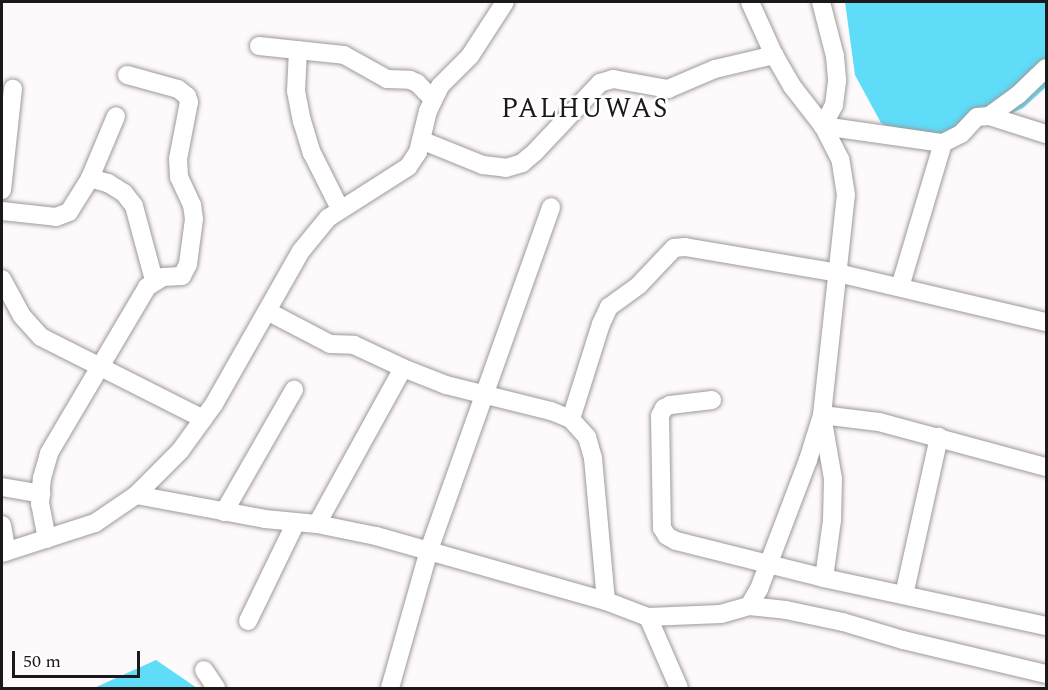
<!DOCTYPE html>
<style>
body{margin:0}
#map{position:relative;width:1048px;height:690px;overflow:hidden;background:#fefafc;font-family:Spectral,serif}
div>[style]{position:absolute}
.water>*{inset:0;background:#5edcf8}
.roads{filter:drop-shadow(0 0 2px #9d999b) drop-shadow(0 0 2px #9d999b)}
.street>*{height:18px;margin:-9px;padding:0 9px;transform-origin:9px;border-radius:9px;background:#fff}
span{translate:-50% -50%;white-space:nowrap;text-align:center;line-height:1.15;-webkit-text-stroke:5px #fff;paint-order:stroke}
.quarter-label{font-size:27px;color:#1b191a;letter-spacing:1.5px}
.frame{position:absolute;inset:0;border:3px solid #1b191a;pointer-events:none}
.scale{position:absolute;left:12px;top:651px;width:128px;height:27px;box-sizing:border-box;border:3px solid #1b191a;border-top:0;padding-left:8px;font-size:18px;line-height:21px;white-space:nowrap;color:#1b191a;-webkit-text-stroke:4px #fff;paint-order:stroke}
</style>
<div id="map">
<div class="water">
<div style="clip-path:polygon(845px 2px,1046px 2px,1046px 87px,1023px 108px,928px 151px,881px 123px,855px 75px)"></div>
<div style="clip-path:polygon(156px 660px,197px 688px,94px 688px)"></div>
</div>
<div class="roads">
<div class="street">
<div style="left:821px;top:2px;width:56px;rotate:75.5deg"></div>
<div style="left:835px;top:56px;width:25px;rotate:85deg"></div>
<div style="left:837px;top:81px;width:24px;rotate:97deg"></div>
<div style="left:834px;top:105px;width:24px;rotate:118deg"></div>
<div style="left:823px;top:126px;width:121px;rotate:8.1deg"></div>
<div style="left:943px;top:143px;width:20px;rotate:-27deg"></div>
<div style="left:961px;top:134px;width:23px;rotate:-47deg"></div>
<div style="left:977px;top:117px;width:12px;rotate:-5deg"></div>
<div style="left:989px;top:116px;width:60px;rotate:17.5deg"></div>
<div style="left:259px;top:46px;width:85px;rotate:6deg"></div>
<div style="left:344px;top:55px;width:49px;rotate:29.2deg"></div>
<div style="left:387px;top:79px;width:23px;rotate:2deg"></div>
<div style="left:410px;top:80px;width:8px;rotate:23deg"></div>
<div style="left:417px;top:83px;width:23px;rotate:45deg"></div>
<div style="left:298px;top:50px;width:41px;rotate:92.8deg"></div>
<div style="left:296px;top:91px;width:31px;rotate:79deg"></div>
<div style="left:302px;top:121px;width:34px;rotate:73deg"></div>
<div style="left:312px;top:153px;width:63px;rotate:63.4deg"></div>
<div style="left:989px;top:116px;width:36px;rotate:-36deg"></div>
<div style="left:1018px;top:95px;width:39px;rotate:-44deg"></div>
<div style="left:421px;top:140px;width:67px;rotate:22deg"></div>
<div style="left:483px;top:165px;width:23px;rotate:7deg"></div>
<div style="left:506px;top:168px;width:17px;rotate:-17deg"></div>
<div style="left:522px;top:163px;width:17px;rotate:-40deg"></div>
<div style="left:535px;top:152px;width:95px;rotate:-46.7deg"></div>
<div style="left:600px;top:83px;width:14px;rotate:-17deg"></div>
<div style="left:613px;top:79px;width:56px;rotate:10.3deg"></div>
<div style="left:668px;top:89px;width:51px;rotate:-23.1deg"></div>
<div style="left:715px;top:69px;width:61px;rotate:-13.3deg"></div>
<div style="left:90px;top:178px;width:19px;rotate:16deg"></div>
<div style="left:108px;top:183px;width:19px;rotate:32deg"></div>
<div style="left:124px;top:193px;width:16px;rotate:52deg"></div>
<div style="left:134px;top:206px;width:77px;rotate:74.9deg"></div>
<div style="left:2px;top:190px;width:102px;rotate:-83.8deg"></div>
<div style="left:2px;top:211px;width:54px;rotate:6.3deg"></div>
<div style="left:56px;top:217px;width:14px;rotate:-21deg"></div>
<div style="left:69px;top:212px;width:40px;rotate:-58deg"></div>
<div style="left:90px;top:178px;width:67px;rotate:-67.2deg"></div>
<div style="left:2px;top:279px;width:42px;rotate:61.6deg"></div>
<div style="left:22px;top:316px;width:28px;rotate:48deg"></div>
<div style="left:41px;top:337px;width:182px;rotate:26.8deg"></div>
<div style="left:900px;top:287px;width:150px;rotate:-73.4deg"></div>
<div style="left:267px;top:311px;width:71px;rotate:27.6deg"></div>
<div style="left:330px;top:344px;width:24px;rotate:2deg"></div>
<div style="left:354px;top:345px;width:54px;rotate:25.1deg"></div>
<div style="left:712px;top:400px;width:42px;rotate:173.2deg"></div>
<div style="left:670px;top:405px;width:7px;rotate:153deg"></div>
<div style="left:664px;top:408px;width:9px;rotate:117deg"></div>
<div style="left:660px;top:416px;width:112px;rotate:89deg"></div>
<div style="left:662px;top:528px;width:9px;rotate:58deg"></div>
<div style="left:667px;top:536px;width:10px;rotate:29deg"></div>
<div style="left:676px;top:541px;width:153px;rotate:14deg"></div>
<div style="left:824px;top:578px;width:227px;rotate:12.2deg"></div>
<div style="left:2px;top:487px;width:40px;rotate:10deg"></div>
<div style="left:136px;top:495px;width:62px;rotate:-45deg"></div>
<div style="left:180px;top:451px;width:58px;rotate:-54.1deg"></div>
<div style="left:214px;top:404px;width:176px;rotate:-60.4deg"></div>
<div style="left:301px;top:251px;width:43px;rotate:-50.7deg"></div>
<div style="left:328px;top:218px;width:95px;rotate:-32.5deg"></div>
<div style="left:408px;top:167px;width:18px;rotate:-56deg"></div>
<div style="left:418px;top:152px;width:42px;rotate:-76.3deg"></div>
<div style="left:428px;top:111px;width:28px;rotate:-64deg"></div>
<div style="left:440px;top:86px;width:42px;rotate:-45deg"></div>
<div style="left:470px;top:56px;width:64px;rotate:-57.1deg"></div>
<div style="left:224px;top:512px;width:141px;rotate:-60.2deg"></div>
<div style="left:317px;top:524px;width:178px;rotate:-61.1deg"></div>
<div style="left:403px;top:368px;width:46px;rotate:21.6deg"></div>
<div style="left:446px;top:385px;width:108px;rotate:13.9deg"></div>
<div style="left:551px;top:411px;width:22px;rotate:22deg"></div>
<div style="left:2px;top:525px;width:27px;rotate:80deg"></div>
<div style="left:47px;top:539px;width:36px;rotate:-101deg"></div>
<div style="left:40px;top:504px;width:26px;rotate:-86deg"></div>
<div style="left:42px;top:478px;width:26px;rotate:-74deg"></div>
<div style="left:49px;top:453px;width:193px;rotate:-59.4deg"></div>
<div style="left:147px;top:287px;width:19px;rotate:-32deg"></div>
<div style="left:163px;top:277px;width:19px;rotate:-3deg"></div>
<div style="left:182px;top:276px;width:13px;rotate:-63deg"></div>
<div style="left:188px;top:264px;width:45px;rotate:-82.4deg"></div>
<div style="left:194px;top:219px;width:14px;rotate:-98deg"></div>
<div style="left:192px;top:205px;width:31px;rotate:-115deg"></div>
<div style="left:179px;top:177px;width:18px;rotate:-93deg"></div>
<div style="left:178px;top:159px;width:58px;rotate:-79.1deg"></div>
<div style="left:189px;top:102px;width:6px;rotate:-108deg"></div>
<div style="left:187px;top:96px;width:11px;rotate:-142deg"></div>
<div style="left:178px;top:89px;width:53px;rotate:-164.6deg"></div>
<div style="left:2px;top:553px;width:98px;rotate:-17.9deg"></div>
<div style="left:95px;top:523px;width:50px;rotate:-34.3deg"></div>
<div style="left:136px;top:495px;width:131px;rotate:10.5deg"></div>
<div style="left:265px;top:519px;width:52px;rotate:5.5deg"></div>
<div style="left:317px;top:524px;width:60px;rotate:11.5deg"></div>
<div style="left:376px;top:536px;width:239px;rotate:15.8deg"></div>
<div style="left:606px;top:601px;width:45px;rotate:20.9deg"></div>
<div style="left:648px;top:617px;width:73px;rotate:-2.4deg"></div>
<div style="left:721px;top:614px;width:29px;rotate:-16deg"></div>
<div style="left:749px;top:606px;width:37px;rotate:6deg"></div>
<div style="left:786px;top:610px;width:58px;rotate:11.9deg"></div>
<div style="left:843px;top:622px;width:63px;rotate:16.7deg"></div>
<div style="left:903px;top:640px;width:147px;rotate:13.4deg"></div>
<div style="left:824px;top:578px;width:59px;rotate:-82.1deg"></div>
<div style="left:832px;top:520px;width:41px;rotate:-88.6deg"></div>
<div style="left:833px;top:479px;width:65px;rotate:-99.8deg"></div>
<div style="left:822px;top:415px;width:57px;rotate:7deg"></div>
<div style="left:879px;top:422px;width:173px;rotate:15.1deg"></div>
<div style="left:904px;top:595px;width:162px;rotate:-77.5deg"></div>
<div style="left:606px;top:601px;width:144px;rotate:-95.2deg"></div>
<div style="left:593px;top:458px;width:22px;rotate:-106deg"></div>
<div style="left:587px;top:437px;width:24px;rotate:-132deg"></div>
<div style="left:571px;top:419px;width:100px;rotate:-72.5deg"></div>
<div style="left:601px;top:324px;width:19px;rotate:-65deg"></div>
<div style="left:609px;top:307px;width:37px;rotate:-36deg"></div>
<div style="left:639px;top:285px;width:51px;rotate:-46.6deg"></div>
<div style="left:674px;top:248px;width:11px;rotate:-5deg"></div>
<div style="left:685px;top:247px;width:155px;rotate:9.6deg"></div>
<div style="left:838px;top:273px;width:214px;rotate:13.3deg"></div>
<div style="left:749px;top:606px;width:20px;rotate:-60deg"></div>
<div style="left:759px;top:589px;width:138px;rotate:-69.2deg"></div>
<div style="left:808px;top:460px;width:47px;rotate:-72.7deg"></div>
<div style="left:822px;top:415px;width:221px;rotate:-83.8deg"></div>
<div style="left:846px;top:195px;width:36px;rotate:-99deg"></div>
<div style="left:840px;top:159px;width:37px;rotate:-117deg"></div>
<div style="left:823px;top:126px;width:51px;rotate:-127.8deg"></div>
<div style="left:792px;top:86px;width:36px;rotate:-120deg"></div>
<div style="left:774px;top:55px;width:58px;rotate:-114.4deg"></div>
<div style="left:648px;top:617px;width:77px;rotate:66.4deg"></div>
<div style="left:248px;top:621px;width:110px;rotate:-64.1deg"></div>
<div style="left:204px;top:670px;width:22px;rotate:56deg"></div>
<div style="left:390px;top:688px;width:143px;rotate:-74.2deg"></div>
<div style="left:429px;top:550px;width:364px;rotate:-70.4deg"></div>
</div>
</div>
<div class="quarter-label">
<span style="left:585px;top:110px">PALHUWAS</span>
</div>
<div class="frame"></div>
<div class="scale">50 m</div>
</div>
